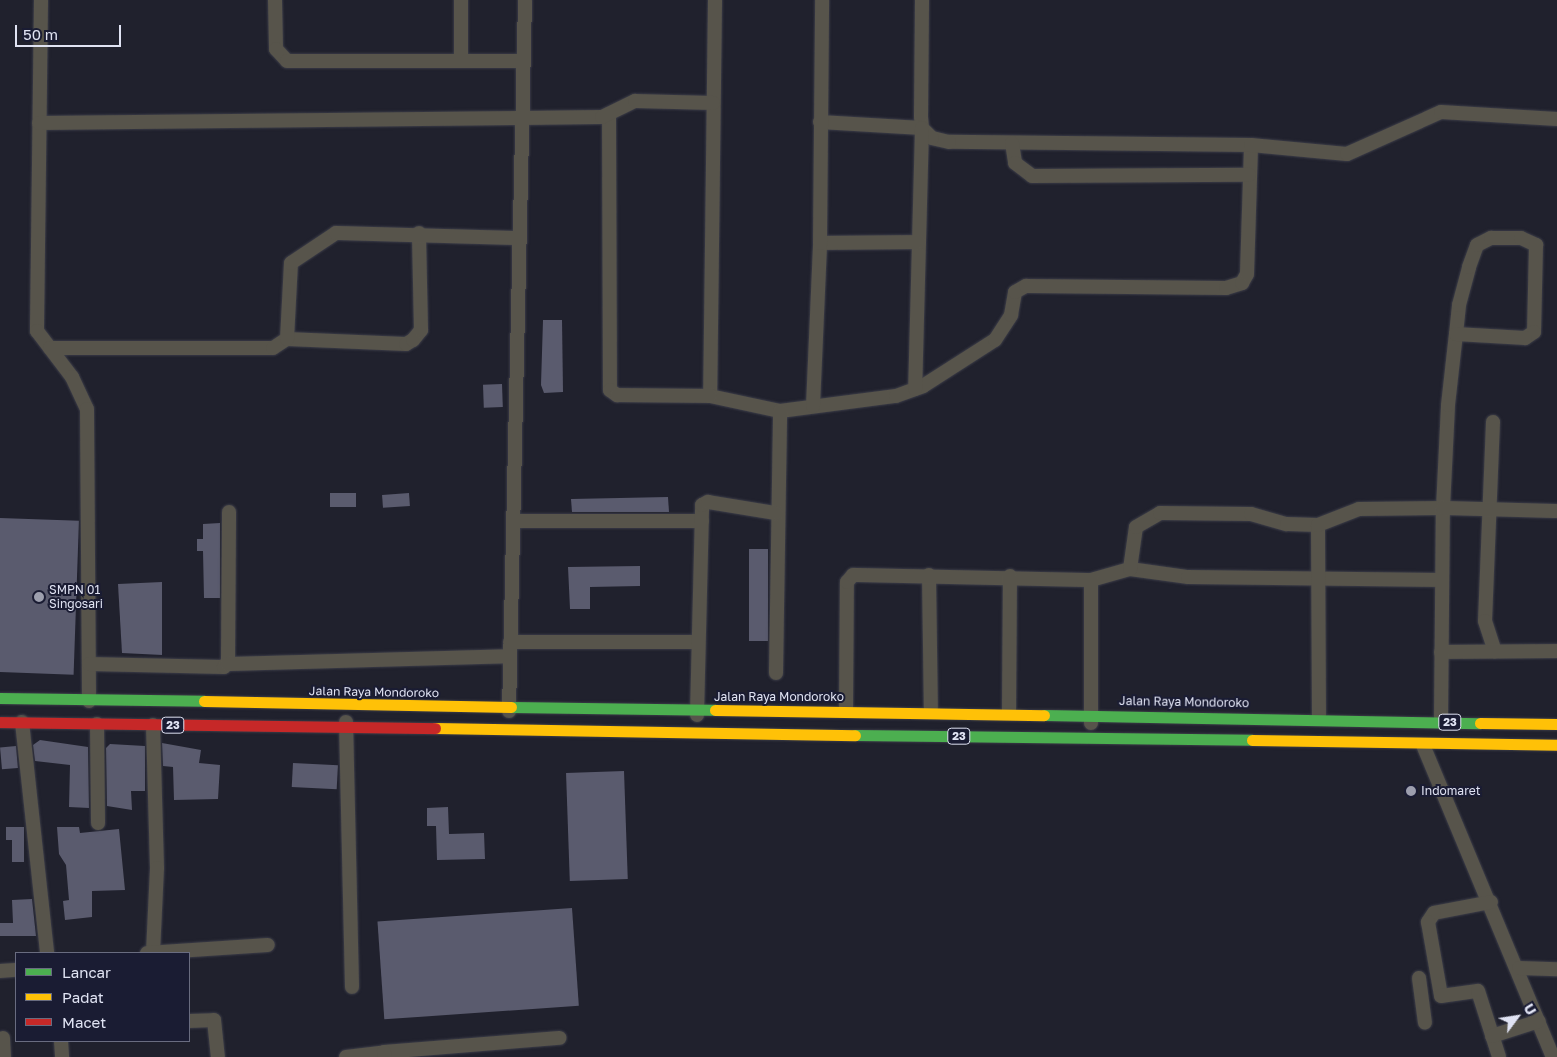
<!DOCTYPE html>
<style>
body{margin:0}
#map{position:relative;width:1557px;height:1057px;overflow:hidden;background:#20212d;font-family:"Golos Text",sans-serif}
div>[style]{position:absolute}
.building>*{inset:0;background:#5a5b6e;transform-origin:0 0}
.roads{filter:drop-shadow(0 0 1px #3c3d48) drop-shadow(0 0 1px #3c3d48)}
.street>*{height:14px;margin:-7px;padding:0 7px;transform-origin:7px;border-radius:7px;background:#57544b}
.fast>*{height:11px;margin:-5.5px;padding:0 5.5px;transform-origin:5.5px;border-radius:5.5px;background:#4caf50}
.slow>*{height:11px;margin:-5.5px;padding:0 5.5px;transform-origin:5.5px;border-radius:5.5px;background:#ffc107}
.jam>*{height:11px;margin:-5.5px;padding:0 5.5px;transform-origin:5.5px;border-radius:5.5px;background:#c62828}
.dots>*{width:14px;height:14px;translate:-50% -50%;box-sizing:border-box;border:2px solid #1a1c33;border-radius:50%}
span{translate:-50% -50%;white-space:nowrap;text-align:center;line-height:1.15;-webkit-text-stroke:4px #1a1c33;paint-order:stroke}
.shield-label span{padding:1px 4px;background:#1a1c33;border:1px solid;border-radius:4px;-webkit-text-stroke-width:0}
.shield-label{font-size:11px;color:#e0e3f3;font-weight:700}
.poi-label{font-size:12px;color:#e0e3f3}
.left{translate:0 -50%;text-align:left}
.street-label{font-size:12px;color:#e0e3f3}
.legend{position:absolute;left:15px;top:952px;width:175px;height:90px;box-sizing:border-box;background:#1a1c33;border:1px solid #696c80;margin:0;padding:6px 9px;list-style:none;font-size:15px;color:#e0e3f3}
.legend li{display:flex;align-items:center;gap:10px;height:25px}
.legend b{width:25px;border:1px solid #696c80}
.north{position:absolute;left:1492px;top:992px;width:50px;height:50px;-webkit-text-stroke:4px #1a1c33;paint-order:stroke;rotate:59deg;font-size:14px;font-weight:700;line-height:20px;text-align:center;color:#e0e3f3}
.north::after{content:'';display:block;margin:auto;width:18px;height:22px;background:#e0e3f3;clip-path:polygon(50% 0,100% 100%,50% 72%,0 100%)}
.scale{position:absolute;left:15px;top:25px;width:106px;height:22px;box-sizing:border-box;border:2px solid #e0e3f3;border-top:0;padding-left:6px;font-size:15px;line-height:18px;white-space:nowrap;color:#e0e3f3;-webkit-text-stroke:4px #1a1c33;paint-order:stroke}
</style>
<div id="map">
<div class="building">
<div style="clip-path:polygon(543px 320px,562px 320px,563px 392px,544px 393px,541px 385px)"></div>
<div style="left:502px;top:384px;width:23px;height:19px;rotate:88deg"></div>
<div style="left:330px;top:493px;width:26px;height:14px"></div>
<div style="left:409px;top:493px;width:13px;height:27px;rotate:86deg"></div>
<div style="clip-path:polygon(668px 497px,669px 512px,572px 512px,571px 499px)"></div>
<div style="left:0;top:518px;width:79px;height:154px;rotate:2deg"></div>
<div style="clip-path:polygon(220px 523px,220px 598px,204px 598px,203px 551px,197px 551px,197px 539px,203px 539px,203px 524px)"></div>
<div style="left:768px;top:549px;width:92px;height:19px;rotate:90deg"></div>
<div style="clip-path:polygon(640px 566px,640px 586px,590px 587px,590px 609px,570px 609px,568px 567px)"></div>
<div style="clip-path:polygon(162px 582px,162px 655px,122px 653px,118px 584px)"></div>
<div style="clip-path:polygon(40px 740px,88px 747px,89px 808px,69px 807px,70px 765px,35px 761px,33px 745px)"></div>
<div style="clip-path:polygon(162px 743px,201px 750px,199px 763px,220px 765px,218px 799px,174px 800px,173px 767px,163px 766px)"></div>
<div style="clip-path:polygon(110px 744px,145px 746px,145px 791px,131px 791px,132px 810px,107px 806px,106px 748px)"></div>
<div style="left:16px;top:746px;width:22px;height:16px;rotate:85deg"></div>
<div style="left:293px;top:763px;width:45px;height:24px;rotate:3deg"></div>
<div style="left:624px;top:771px;width:108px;height:58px;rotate:88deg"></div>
<div style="clip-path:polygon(448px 807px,449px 834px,484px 833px,485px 859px,437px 860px,436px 826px,427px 826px,427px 808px)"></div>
<div style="clip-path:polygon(6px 827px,24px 827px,24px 862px,12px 862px,12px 840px,6px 840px)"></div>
<div style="clip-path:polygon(57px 827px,79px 827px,80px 833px,119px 829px,125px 890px,92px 891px,92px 917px,65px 920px,63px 901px,69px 900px,66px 865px,59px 854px)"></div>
<div style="clip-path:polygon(32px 899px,36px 936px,0 936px,0 923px,13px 923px,12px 900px)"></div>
<div style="left:572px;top:908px;width:98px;height:195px;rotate:86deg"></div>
</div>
<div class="roads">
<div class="street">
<div style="left:41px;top:0;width:331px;rotate:90.7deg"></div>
<div style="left:37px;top:331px;width:58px;rotate:52.7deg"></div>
<div style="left:72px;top:377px;width:35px;rotate:65deg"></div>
<div style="left:87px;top:409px;width:292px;rotate:89.6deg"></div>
<div style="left:275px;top:0;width:49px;rotate:88.8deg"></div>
<div style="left:276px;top:49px;width:16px;rotate:47deg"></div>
<div style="left:287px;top:61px;width:236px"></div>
<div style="left:715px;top:0;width:396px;rotate:90.7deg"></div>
<div style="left:710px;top:396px;width:72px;rotate:12.1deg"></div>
<div style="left:780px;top:411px;width:117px;rotate:-7.4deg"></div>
<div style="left:896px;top:396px;width:29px;rotate:-20deg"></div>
<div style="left:923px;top:386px;width:85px;rotate:-32.6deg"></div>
<div style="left:995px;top:340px;width:30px;rotate:-57deg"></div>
<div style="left:1011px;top:315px;width:23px;rotate:-80deg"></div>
<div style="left:1015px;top:292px;width:13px;rotate:-29deg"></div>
<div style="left:1026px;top:286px;width:200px;rotate:0.6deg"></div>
<div style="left:1226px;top:288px;width:17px;rotate:-17deg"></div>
<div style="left:1242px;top:283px;width:10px;rotate:-61deg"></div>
<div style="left:1247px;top:274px;width:129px;rotate:-88.2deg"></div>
<div style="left:1251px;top:145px;width:302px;rotate:-179.4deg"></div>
<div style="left:949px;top:142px;width:17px;rotate:-167deg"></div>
<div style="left:932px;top:138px;width:14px;rotate:-135deg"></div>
<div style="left:922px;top:128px;width:12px;rotate:-95deg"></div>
<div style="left:921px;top:116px;width:116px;rotate:-89.5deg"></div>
<div style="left:461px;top:61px;width:61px;rotate:-90deg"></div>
<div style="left:609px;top:114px;width:276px;rotate:89.8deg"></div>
<div style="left:610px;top:390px;width:9px;rotate:36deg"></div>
<div style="left:617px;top:395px;width:93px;rotate:0.6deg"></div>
<div style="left:820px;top:122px;width:102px;rotate:3.4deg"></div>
<div style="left:922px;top:128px;width:261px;rotate:91.5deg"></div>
<div style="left:39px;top:123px;width:563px;rotate:-0.61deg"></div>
<div style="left:602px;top:117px;width:37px;rotate:-26deg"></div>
<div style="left:635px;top:101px;width:78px;rotate:1.5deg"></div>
<div style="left:1012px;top:143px;width:20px;rotate:81deg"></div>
<div style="left:1015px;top:163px;width:21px;rotate:37deg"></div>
<div style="left:1032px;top:176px;width:217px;rotate:-0.3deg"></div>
<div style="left:1251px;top:145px;width:96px;rotate:5.4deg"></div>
<div style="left:1347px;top:154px;width:103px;rotate:-24.1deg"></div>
<div style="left:1441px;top:112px;width:116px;rotate:3.5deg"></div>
<div style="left:820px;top:243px;width:99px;rotate:-0.6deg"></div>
<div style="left:287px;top:339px;width:119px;rotate:2.4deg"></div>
<div style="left:406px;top:344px;width:8px;rotate:-30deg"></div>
<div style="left:413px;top:340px;width:13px;rotate:-51deg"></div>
<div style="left:421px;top:330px;width:97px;rotate:-91.2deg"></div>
<div style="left:50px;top:348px;width:223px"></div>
<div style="left:273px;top:348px;width:17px;rotate:-33deg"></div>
<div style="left:287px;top:339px;width:76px;rotate:-87deg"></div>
<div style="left:291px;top:263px;width:54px;rotate:-33.7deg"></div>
<div style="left:336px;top:233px;width:181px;rotate:1.6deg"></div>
<div style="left:813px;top:406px;width:163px;rotate:-87.5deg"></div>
<div style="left:820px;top:243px;width:243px;rotate:-89.5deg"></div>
<div style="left:1493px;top:422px;width:199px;rotate:92.3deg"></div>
<div style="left:1485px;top:621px;width:32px;rotate:72deg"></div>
<div style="left:513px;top:521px;width:189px"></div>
<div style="left:1130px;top:569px;width:59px;rotate:7.9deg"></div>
<div style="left:1188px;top:577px;width:254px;rotate:0.7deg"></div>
<div style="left:929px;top:575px;width:137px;rotate:89.2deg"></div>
<div style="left:1091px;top:580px;width:41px;rotate:-15.8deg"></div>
<div style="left:1130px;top:569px;width:42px;rotate:-81.9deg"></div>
<div style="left:1136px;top:527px;width:28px;rotate:-30deg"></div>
<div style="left:1160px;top:513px;width:91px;rotate:0.6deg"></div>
<div style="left:1251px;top:514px;width:37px;rotate:16deg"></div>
<div style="left:1287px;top:524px;width:31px;rotate:2deg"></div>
<div style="left:510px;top:642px;width:188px"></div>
<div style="left:1441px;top:652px;width:116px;rotate:-0.5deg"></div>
<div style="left:89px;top:664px;width:135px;rotate:1.3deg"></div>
<div style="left:224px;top:667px;width:7px;rotate:-56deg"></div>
<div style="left:228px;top:661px;width:149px;rotate:-89.6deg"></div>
<div style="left:227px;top:664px;width:283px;rotate:-1.6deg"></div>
<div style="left:776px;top:673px;width:262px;rotate:-89.1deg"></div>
<div style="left:509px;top:711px;width:711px;rotate:-88.71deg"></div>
<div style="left:846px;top:711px;width:129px;rotate:-89.6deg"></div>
<div style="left:847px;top:582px;width:9px;rotate:-49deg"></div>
<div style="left:853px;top:575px;width:238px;rotate:1.2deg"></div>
<div style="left:1091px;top:580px;width:143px;rotate:90deg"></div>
<div style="left:1009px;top:713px;width:137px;rotate:-89.6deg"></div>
<div style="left:697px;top:715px;width:210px;rotate:-88.6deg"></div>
<div style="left:702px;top:505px;width:7px;rotate:-27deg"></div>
<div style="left:708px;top:502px;width:68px;rotate:9.3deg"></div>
<div style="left:1319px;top:718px;width:193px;rotate:-90.3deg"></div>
<div style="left:1318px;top:525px;width:44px;rotate:-21.3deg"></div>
<div style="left:1359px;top:509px;width:84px;rotate:-0.7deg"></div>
<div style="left:1443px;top:508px;width:103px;rotate:-87.2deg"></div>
<div style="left:1448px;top:405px;width:71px;rotate:-83.6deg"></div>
<div style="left:1456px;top:334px;width:29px;rotate:-84deg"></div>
<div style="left:1459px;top:305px;width:39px;rotate:-75deg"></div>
<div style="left:1469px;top:267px;width:23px;rotate:-70deg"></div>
<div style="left:1477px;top:245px;width:16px;rotate:-27deg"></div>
<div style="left:1491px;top:238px;width:30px"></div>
<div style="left:1521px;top:238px;width:17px;rotate:25deg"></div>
<div style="left:1536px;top:245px;width:87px;rotate:91.3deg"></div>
<div style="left:1534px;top:332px;width:11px;rotate:146deg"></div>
<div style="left:1525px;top:338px;width:69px;rotate:-176.7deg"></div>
<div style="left:22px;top:722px;width:232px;rotate:83.8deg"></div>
<div style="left:346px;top:722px;width:265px;rotate:88.7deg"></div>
<div style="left:1441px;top:722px;width:214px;rotate:-89.5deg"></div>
<div style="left:1443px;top:508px;width:114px;rotate:1.5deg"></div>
<div style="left:97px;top:724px;width:99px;rotate:89.4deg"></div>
<div style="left:153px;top:725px;width:143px;rotate:88.4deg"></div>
<div style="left:157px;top:868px;width:85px;rotate:92.7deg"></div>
<div style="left:1423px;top:745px;width:338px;rotate:67.4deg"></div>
<div style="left:1491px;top:902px;width:58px;rotate:169.1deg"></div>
<div style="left:1434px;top:913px;width:11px;rotate:124deg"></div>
<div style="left:1428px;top:922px;width:75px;rotate:80deg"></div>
<div style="left:1441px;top:996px;width:37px;rotate:-8deg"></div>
<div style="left:1478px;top:991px;width:69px;rotate:72.3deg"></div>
<div style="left:147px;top:953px;width:121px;rotate:-3.8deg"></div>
<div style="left:1519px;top:968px;width:38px;rotate:2deg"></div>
<div style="left:0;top:971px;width:16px;rotate:-4deg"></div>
<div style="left:1419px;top:978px;width:45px;rotate:82.4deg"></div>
<div style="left:189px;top:1021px;width:25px;rotate:-2deg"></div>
<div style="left:214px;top:1020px;width:37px;rotate:84deg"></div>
<div style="left:1492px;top:1036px;width:49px;rotate:-17.7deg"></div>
<div style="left:3px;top:1038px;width:19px;rotate:87deg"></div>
<div style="left:61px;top:1041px;width:16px;rotate:86deg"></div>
<div style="left:384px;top:1052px;width:176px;rotate:-4.6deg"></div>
<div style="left:346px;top:1057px;width:38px;rotate:-7deg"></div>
<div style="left:384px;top:1052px;width:5px;rotate:79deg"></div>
</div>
<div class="fast">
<div style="left:0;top:698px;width:204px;rotate:0.8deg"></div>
<div style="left:511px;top:707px;width:204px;rotate:0.8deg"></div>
<div style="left:1044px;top:715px;width:436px;rotate:1.1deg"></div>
<div style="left:855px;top:735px;width:397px;rotate:0.7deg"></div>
</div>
<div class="slow">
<div style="left:204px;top:701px;width:307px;rotate:1.1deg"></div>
<div style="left:715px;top:710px;width:329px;rotate:0.9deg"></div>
<div style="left:1480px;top:723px;width:77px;rotate:0.7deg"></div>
<div style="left:435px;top:728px;width:420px;rotate:1deg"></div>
<div style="left:1252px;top:740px;width:305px;rotate:0.9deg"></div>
</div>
<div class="jam">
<div style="left:0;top:722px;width:435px;rotate:0.8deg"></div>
</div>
</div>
<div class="dots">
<div style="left:39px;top:597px;background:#9d9fae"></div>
<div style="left:1411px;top:791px;background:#9d9fae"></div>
</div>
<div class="shield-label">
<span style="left:1450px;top:722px">23</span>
<span style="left:173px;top:725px">23</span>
<span style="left:959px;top:736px">23</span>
</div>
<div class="poi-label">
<span class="left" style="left:49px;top:597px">SMPN 01<br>Singosari</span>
<span class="left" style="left:1421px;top:791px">Indomaret</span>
</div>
<div class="street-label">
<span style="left:374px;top:692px;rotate:1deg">Jalan Raya Mondoroko</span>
<span style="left:779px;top:697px">Jalan Raya Mondoroko</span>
<span style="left:1184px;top:702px;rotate:1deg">Jalan Raya Mondoroko</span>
</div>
<ul class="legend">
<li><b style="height:6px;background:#4caf50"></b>Lancar</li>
<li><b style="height:6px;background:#ffc107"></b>Padat</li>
<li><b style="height:6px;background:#c62828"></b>Macet</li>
</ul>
<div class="north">U</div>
<div class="scale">50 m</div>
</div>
